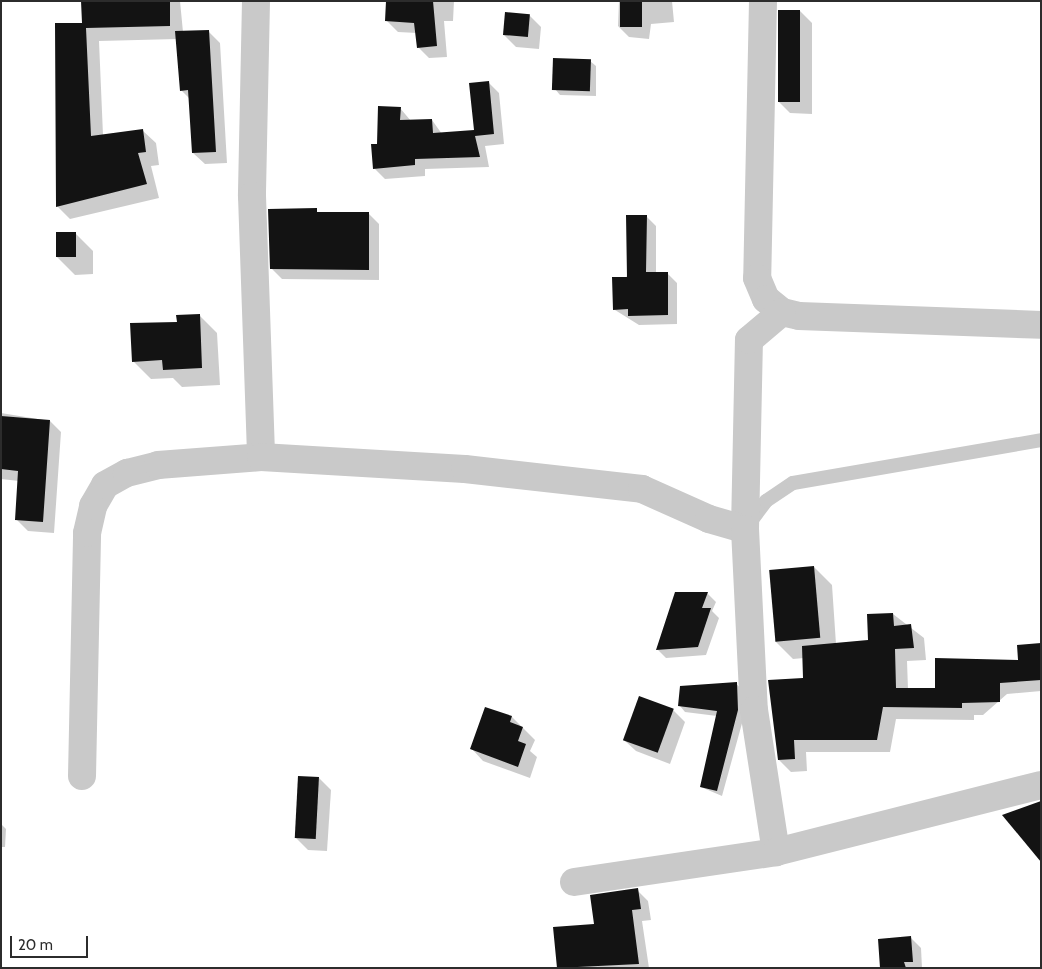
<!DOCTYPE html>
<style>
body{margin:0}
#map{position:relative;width:1042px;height:969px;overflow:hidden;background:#fff;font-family:Cabin,sans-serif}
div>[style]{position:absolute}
.shadow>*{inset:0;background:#0003}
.building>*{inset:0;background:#131313;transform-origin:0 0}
.service>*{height:14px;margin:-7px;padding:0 7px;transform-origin:7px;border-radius:7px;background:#c9c9c9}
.minor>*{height:28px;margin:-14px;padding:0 14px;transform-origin:14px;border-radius:14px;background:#c9c9c9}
span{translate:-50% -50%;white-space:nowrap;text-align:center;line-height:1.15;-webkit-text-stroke:5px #fff;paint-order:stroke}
.frame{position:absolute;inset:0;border:2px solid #2c2c2c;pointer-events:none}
.scale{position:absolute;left:10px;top:936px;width:78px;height:22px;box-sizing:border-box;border:2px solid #2c2c2c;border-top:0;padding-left:6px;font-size:15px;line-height:18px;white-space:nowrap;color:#2c2c2c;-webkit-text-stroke:4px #fff;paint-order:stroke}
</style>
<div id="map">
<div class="shadow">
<div style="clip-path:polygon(82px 1px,180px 1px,183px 32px,208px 31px,220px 43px,227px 163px,205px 164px,193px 153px,190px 99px,181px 90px,177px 39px,99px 41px,103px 135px,142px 130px,156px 143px,159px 165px,151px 166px,159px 198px,70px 219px,57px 206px,84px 24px)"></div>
<div style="clip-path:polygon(388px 1px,454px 1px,453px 21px,444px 21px,447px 57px,429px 58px,418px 47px,417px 33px,398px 32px,386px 20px)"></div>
<div style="clip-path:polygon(619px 1px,672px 1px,674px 22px,651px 24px,649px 39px,629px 37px,618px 26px)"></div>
<div style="clip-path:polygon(800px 11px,812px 23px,812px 114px,790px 113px,778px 101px)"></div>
<div style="clip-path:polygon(529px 15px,541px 27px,539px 49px,516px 47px,504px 35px)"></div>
<div style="clip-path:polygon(590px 61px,596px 66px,596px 96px,560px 95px,555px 89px)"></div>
<div style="clip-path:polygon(488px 82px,499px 93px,504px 144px,485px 146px,489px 167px,425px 169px,425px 176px,385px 179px,374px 168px,378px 145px,400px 108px,411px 121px,432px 120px,442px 134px,475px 131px)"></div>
<div style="clip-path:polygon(269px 210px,369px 214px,379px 224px,379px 280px,282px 279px,271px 268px)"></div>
<div style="clip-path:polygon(647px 217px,656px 226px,656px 273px,667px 273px,677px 283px,677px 324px,639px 325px,615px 310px)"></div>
<div style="clip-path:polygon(75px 233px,93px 251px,93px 274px,75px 275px,57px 257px)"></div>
<div style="clip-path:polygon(199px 315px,217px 333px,220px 385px,182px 387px,173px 378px,151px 379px,133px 361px,178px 323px)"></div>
<div style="clip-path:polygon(1px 413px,50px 421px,61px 432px,54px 533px,28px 531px,16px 519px,19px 481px,1px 479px)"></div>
<div style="clip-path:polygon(814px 567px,832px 585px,836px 644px,869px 642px,893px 614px,924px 638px,926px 660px,907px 661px,908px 689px,936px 689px,1020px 662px,1041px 644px,1041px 691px,1007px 694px,983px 715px,974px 715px,974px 720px,896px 719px,890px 752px,806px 752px,807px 771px,791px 772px,779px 760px,805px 679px,804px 658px,793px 659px,775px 641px)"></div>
<div style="clip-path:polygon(676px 593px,707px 593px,716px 602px,712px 611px,719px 618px,706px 655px,666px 658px,658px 650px)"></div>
<div style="clip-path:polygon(736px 684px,742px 689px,744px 716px,722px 796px,701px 787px,717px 716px,685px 712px,680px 706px)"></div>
<div style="clip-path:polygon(486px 708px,512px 717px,535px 740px,530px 751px,537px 757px,530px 778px,483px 761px,472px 749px)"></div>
<div style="clip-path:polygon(673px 710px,685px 722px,670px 764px,636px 751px,624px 740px)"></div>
<div style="clip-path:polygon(319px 778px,331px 790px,327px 851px,308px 850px,296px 838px)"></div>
<div style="clip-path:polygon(1px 824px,6px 829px,5px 847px,1px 847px)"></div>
<div style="clip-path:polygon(637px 890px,648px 901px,651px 920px,642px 921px,649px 968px,558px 968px,595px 925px)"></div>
<div style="clip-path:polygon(911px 938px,921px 948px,922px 968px,883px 968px)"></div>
</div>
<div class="building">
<div style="clip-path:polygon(81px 1px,170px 1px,170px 26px,86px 28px,91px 136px,143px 129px,146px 152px,138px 153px,147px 184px,56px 207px,55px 23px,82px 23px)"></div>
<div style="clip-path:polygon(386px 1px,433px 1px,437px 46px,417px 48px,414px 23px,385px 21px)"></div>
<div style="left:620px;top:1px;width:22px;height:26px"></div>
<div style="left:778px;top:10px;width:22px;height:92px"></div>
<div style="left:505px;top:12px;width:25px;height:23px;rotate:5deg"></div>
<div style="clip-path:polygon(209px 30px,216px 152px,192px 153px,188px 90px,180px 91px,175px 31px)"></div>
<div style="left:553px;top:58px;width:38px;height:32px;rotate:2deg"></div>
<div style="clip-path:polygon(489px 81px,494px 134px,475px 136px,480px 157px,415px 159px,415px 165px,373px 169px,371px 144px,377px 144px,378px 106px,401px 107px,400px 120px,432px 119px,433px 133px,474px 130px,469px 83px)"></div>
<div style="clip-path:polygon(317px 208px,317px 212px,369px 212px,369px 270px,270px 269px,268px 209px)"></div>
<div style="clip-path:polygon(626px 215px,647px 215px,646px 272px,668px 272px,668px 315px,628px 316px,628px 309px,613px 310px,612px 277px,627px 277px)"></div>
<div style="left:76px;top:232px;width:25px;height:20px;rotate:90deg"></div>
<div style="clip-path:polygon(200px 314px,202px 368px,163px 370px,162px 360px,132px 362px,130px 323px,177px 322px,176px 315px)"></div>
<div style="clip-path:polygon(1px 416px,50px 420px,43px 522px,15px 520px,18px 471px,1px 469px)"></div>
<div style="left:814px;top:566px;width:72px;height:45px;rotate:85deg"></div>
<div style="clip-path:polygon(675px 592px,708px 592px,702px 608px,711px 608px,698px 647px,656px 650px)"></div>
<div style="clip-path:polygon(893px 613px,894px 626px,911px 624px,914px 648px,895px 649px,896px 688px,935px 688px,935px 658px,1018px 660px,1017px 645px,1041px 643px,1041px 680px,1000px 683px,1000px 702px,962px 703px,962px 708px,883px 707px,877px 740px,794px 740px,795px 759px,778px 760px,768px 680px,803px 678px,802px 646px,868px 640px,867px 614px)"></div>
<div style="clip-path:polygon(737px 682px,738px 710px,717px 791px,700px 787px,717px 711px,678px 706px,680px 686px)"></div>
<div style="left:639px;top:696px;width:37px;height:47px;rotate:20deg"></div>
<div style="clip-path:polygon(485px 707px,512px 716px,510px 722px,523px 727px,518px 741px,526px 744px,518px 767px,470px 749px)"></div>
<div style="left:298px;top:776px;width:21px;height:62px;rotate:3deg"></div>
<div style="clip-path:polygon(1041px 801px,1041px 862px,1002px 815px)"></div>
<div style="clip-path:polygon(638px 888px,641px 909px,632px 910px,639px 964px,557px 968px,553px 927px,594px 924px,590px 895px)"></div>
<div style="clip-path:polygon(911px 936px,913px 962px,904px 962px,906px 968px,880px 968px,878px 939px)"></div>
</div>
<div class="service">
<div style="left:748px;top:525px;width:30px;rotate:-53deg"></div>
<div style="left:766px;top:501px;width:32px;rotate:-34deg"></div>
<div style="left:793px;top:483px;width:252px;rotate:-9.8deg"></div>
</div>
<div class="minor">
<div style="left:256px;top:1px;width:195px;rotate:91.2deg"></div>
<div style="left:252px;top:196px;width:261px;rotate:88deg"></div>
<div style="left:763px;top:1px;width:277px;rotate:91.2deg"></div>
<div style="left:757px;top:278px;width:23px;rotate:67deg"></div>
<div style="left:766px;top:299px;width:21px;rotate:39deg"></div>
<div style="left:782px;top:312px;width:17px;rotate:13deg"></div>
<div style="left:799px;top:316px;width:242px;rotate:2.1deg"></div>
<div style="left:745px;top:529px;width:189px;rotate:-88.8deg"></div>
<div style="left:749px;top:340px;width:43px;rotate:-40.3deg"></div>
<div style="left:82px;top:776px;width:243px;rotate:-88.8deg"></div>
<div style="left:87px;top:533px;width:28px;rotate:-77deg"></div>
<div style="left:93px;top:506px;width:24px;rotate:-60deg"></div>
<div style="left:105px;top:485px;width:25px;rotate:-29deg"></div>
<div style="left:127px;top:473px;width:32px;rotate:-14deg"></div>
<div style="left:158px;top:465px;width:103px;rotate:-4.4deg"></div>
<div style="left:261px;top:457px;width:204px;rotate:3.4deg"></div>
<div style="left:465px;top:469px;width:178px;rotate:6.4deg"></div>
<div style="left:642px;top:489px;width:73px;rotate:24.1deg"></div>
<div style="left:709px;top:519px;width:37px;rotate:16deg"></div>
<div style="left:745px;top:529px;width:181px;rotate:87.2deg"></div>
<div style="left:754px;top:710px;width:144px;rotate:81.2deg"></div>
<div style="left:574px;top:882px;width:204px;rotate:-8.4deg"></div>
<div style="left:776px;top:852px;width:273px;rotate:-14.2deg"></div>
</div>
<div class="frame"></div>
<div class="scale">20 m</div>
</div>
